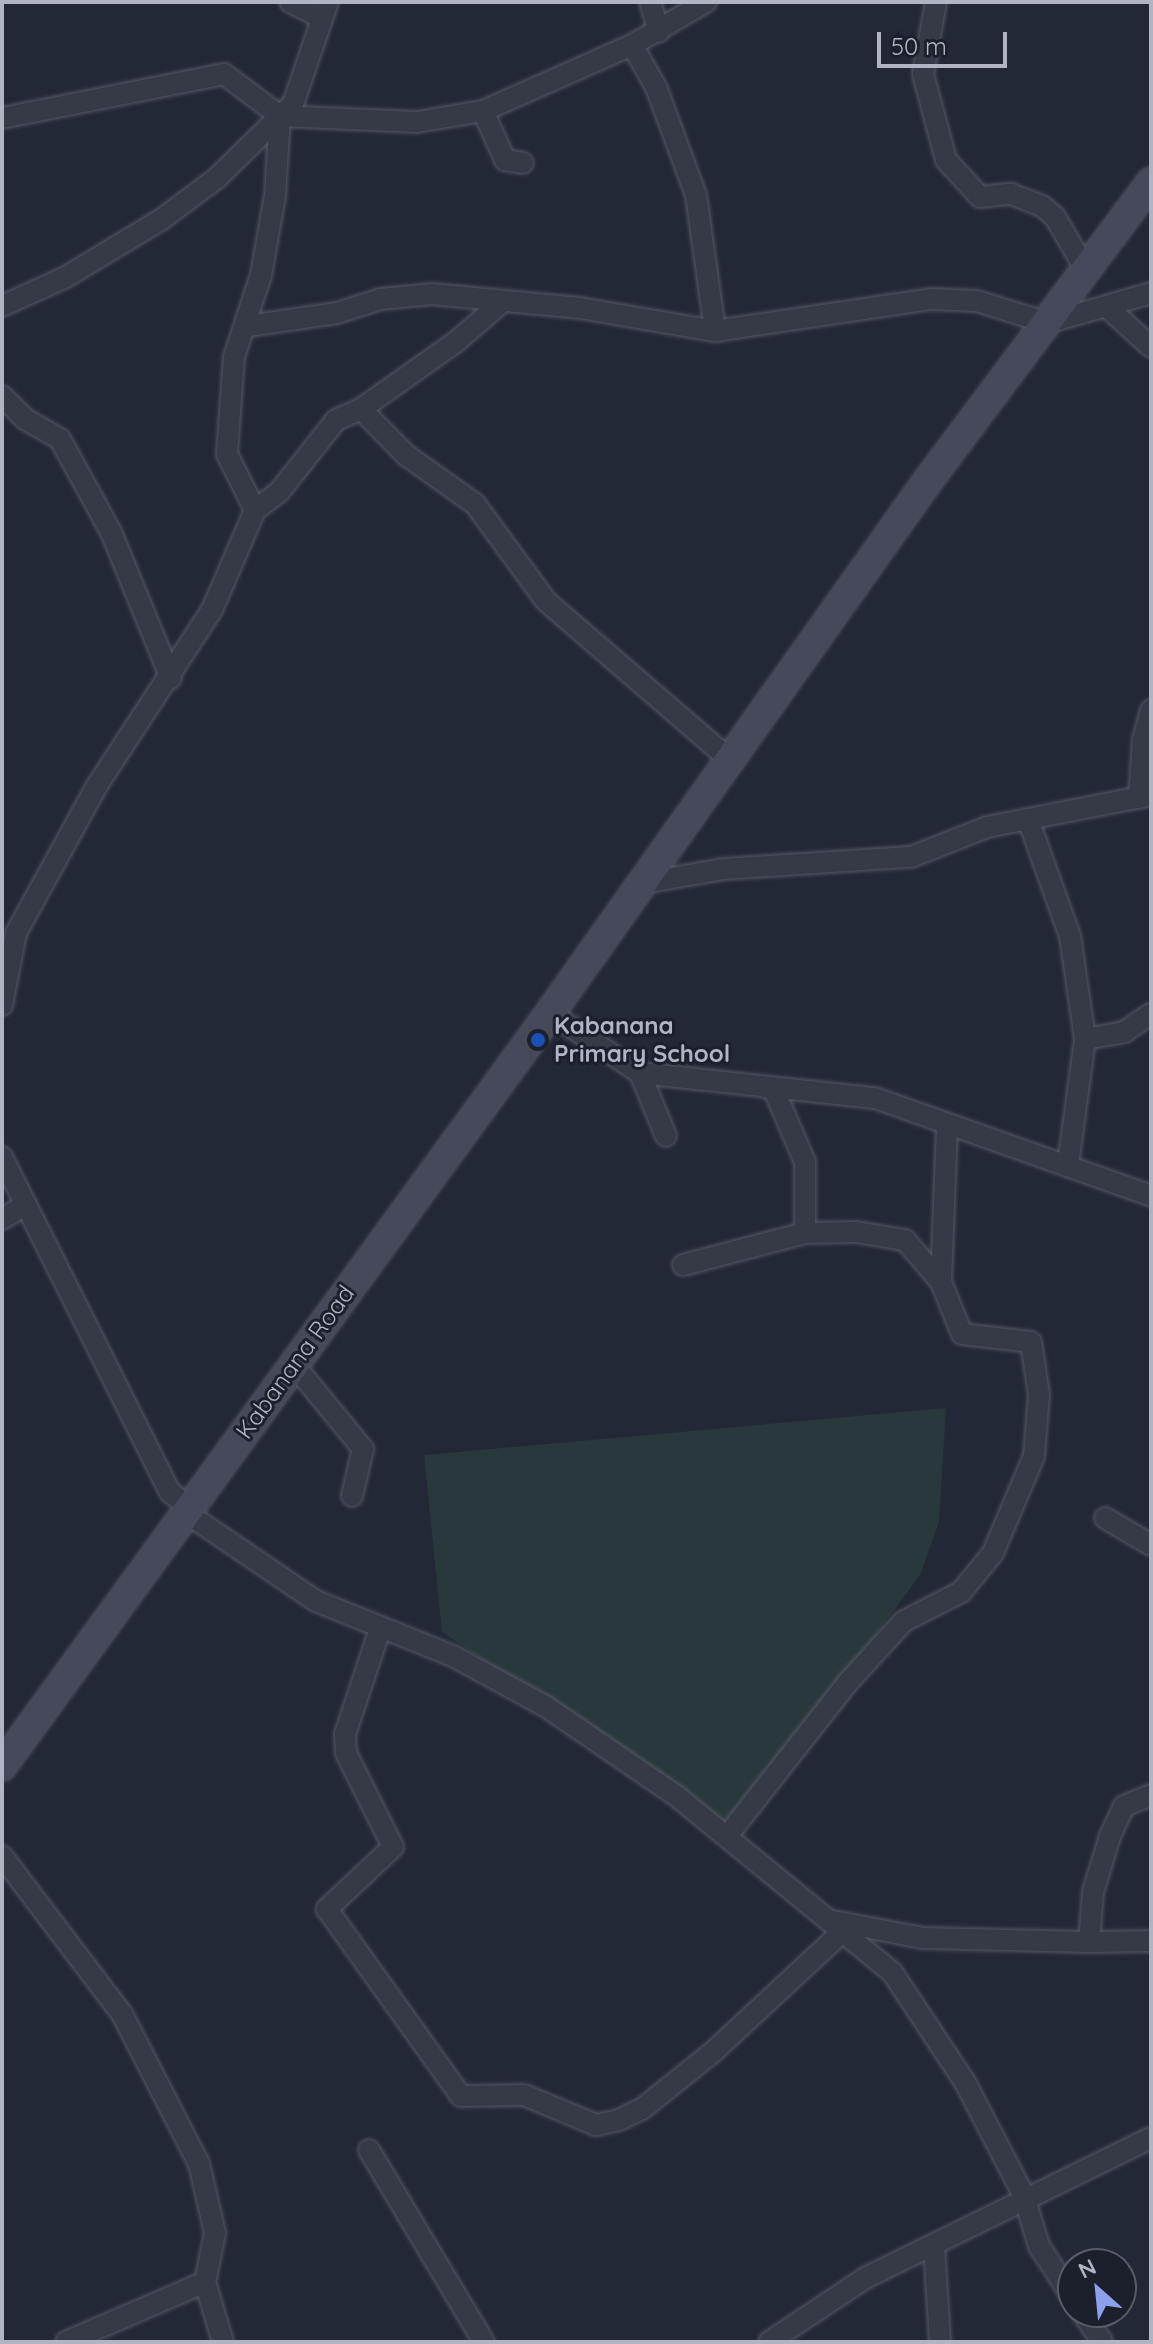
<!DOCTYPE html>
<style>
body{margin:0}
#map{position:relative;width:1153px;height:2344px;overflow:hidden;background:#232836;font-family:Quicksand,sans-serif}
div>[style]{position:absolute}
.green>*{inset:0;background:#29383b}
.roads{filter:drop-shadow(0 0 2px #545865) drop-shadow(0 0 2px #545865)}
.street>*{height:20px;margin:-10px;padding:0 10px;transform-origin:10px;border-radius:10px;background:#363a47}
.secondary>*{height:28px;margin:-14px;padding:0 14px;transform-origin:14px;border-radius:14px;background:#454959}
.dots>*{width:22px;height:22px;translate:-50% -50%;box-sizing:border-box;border:4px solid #1c1f2c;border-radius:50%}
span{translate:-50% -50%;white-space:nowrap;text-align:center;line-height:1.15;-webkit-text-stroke:6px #1c1f2c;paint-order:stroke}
.poi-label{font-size:24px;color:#b1b5c3;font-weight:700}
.left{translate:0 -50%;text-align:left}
.street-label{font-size:24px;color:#b1b5c3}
.frame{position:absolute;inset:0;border:4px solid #b1b5c3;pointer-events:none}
.north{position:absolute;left:1057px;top:2248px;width:80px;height:80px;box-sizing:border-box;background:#1c1f2c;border:2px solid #585b68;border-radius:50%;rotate:333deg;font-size:22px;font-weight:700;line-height:32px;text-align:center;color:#b1b5c3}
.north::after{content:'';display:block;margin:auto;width:28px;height:36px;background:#8da0ec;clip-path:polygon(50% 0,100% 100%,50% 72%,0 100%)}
.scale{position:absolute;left:877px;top:32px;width:130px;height:36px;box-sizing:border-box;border:4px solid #b1b5c3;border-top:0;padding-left:10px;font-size:24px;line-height:28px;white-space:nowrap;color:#b1b5c3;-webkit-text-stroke:6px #1c1f2c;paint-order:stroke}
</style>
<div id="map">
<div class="green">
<div style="clip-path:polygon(946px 1408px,939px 1522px,920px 1575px,733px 1828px,442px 1632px,424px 1455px)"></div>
</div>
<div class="roads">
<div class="street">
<div style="left:290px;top:2px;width:35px;rotate:27deg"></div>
<div style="left:650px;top:2px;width:31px;rotate:73deg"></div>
<div style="left:936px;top:2px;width:73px;rotate:100.2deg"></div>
<div style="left:923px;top:74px;width:89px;rotate:75deg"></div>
<div style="left:946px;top:160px;width:50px;rotate:47.4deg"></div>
<div style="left:980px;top:197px;width:31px;rotate:-6deg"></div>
<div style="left:1011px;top:194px;width:33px;rotate:21deg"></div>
<div style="left:1042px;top:206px;width:17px;rotate:40deg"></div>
<div style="left:1055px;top:217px;width:61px;rotate:59.7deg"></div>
<div style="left:632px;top:45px;width:48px;rotate:60.3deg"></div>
<div style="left:656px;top:87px;width:115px;rotate:69.7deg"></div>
<div style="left:696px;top:195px;width:137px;rotate:82deg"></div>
<div style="left:483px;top:111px;width:54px;rotate:65.8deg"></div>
<div style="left:505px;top:160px;width:18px;rotate:9deg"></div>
<div style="left:2px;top:118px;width:226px;rotate:-11.2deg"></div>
<div style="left:224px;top:74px;width:70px;rotate:36.9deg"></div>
<div style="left:2px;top:306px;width:70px;rotate:-24.4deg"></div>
<div style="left:66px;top:277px;width:112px;rotate:-31.1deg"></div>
<div style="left:162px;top:219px;width:69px;rotate:-36.7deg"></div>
<div style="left:217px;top:178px;width:88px;rotate:-44.5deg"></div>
<div style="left:280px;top:116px;width:137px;rotate:2.5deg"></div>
<div style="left:417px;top:122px;width:67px;rotate:-9.5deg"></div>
<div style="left:483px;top:111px;width:163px;rotate:-23.9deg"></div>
<div style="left:632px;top:45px;width:86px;rotate:-30.2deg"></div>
<div style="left:1107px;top:307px;width:59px;rotate:42.3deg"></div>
<div style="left:248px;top:326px;width:90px;rotate:-8.3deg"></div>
<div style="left:337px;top:313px;width:46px;rotate:-17.7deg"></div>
<div style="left:381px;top:299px;width:51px;rotate:-5.6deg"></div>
<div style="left:432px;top:294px;width:149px;rotate:5.4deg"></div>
<div style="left:580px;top:308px;width:137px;rotate:9.7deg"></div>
<div style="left:715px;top:331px;width:218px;rotate:-8.4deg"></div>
<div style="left:931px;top:299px;width:46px;rotate:2.5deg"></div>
<div style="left:977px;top:301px;width:73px;rotate:17.4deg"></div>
<div style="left:1047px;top:323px;width:108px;rotate:-16.1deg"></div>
<div style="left:2px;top:396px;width:33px;rotate:45deg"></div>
<div style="left:25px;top:419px;width:40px;rotate:29.7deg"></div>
<div style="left:60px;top:439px;width:106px;rotate:61.3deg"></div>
<div style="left:111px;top:532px;width:158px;rotate:67.7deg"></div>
<div style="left:361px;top:409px;width:64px;rotate:45.6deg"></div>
<div style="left:406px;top:455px;width:85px;rotate:35.4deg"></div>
<div style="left:475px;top:504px;width:120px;rotate:53.8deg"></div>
<div style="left:546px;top:601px;width:240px;rotate:40.8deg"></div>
<div style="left:255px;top:510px;width:30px;rotate:-37deg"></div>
<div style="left:279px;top:492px;width:92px;rotate:-51.6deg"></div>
<div style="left:336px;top:420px;width:27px;rotate:-24deg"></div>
<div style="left:361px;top:409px;width:118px;rotate:-35.3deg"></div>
<div style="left:457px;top:341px;width:60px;rotate:-40.9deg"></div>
<div style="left:1139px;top:798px;width:58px;rotate:-86.1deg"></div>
<div style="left:1143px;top:740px;width:31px;rotate:-75deg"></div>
<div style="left:1028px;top:819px;width:124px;rotate:70.3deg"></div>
<div style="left:1070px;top:936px;width:104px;rotate:81.7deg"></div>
<div style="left:1085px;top:1039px;width:127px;rotate:97.7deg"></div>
<div style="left:638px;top:884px;width:86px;rotate:-10deg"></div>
<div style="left:723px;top:869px;width:188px;rotate:-3.7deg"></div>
<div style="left:911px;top:857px;width:82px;rotate:-21.5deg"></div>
<div style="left:987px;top:827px;width:167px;rotate:-11deg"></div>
<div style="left:2px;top:1005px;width:73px;rotate:-79deg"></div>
<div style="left:16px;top:933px;width:170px;rotate:-61.2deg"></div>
<div style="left:98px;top:784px;width:208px;rotate:-56.8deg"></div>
<div style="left:212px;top:610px;width:109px;rotate:-66.7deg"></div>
<div style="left:255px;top:510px;width:63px;rotate:-116.6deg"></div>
<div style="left:227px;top:454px;width:97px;rotate:-85.9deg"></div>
<div style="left:234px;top:357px;width:86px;rotate:-71.8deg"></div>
<div style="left:261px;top:275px;width:80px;rotate:-80deg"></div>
<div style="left:275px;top:196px;width:80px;rotate:-86.4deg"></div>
<div style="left:280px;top:116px;width:18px;rotate:-43deg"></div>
<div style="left:293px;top:104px;width:108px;rotate:-71.1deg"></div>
<div style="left:550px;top:1013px;width:108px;rotate:33.7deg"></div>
<div style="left:640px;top:1073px;width:236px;rotate:6.1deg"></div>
<div style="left:875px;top:1098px;width:293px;rotate:19.5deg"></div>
<div style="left:1085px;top:1039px;width:40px;rotate:-10deg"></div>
<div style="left:1124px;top:1032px;width:32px;rotate:-34deg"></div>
<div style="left:640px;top:1073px;width:68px;rotate:67.6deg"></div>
<div style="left:765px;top:1087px;width:9px;rotate:18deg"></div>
<div style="left:774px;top:1090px;width:78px;rotate:66.7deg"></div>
<div style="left:805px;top:1162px;width:71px;rotate:90deg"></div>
<div style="left:2px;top:1157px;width:375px;rotate:63.4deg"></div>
<div style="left:170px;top:1492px;width:24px;rotate:38deg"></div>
<div style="left:2px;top:1219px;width:27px;rotate:-31deg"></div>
<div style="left:683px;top:1265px;width:126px;rotate:-14.7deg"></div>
<div style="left:805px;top:1233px;width:51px;rotate:-1.1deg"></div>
<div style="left:856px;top:1232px;width:50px;rotate:9.3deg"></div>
<div style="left:905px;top:1240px;width:55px;rotate:49.4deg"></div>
<div style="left:941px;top:1282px;width:56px;rotate:68deg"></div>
<div style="left:962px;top:1334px;width:69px;rotate:6.6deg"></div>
<div style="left:1031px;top:1342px;width:54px;rotate:81.4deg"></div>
<div style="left:1039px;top:1395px;width:61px;rotate:94.7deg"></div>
<div style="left:1034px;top:1456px;width:105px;rotate:112.9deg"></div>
<div style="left:993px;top:1553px;width:50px;rotate:129.4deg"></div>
<div style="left:961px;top:1592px;width:64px;rotate:153deg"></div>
<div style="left:904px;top:1621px;width:81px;rotate:132.5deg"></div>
<div style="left:849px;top:1681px;width:196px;rotate:128.2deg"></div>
<div style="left:941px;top:1282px;width:155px;rotate:-87.8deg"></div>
<div style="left:294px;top:1365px;width:109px;rotate:50.6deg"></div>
<div style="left:363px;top:1449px;width:48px;rotate:103.2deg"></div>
<div style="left:185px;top:1512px;width:158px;rotate:34.2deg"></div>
<div style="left:316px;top:1601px;width:150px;rotate:21.9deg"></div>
<div style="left:455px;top:1657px;width:102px;rotate:28.6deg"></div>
<div style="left:545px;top:1706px;width:161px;rotate:34.4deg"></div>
<div style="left:678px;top:1797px;width:276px;rotate:39.3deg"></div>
<div style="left:892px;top:1972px;width:134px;rotate:56.5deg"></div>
<div style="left:966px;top:2084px;width:126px;rotate:62.6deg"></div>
<div style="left:1024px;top:2196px;width:52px;rotate:73.3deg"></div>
<div style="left:1039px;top:2246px;width:62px;rotate:56.8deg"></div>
<div style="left:1105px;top:1518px;width:53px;rotate:30.4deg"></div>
<div style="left:380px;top:1629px;width:111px;rotate:108.4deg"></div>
<div style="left:345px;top:1734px;width:19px;rotate:87deg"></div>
<div style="left:346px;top:1753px;width:105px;rotate:63.4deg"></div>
<div style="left:393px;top:1847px;width:91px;rotate:136.8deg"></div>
<div style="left:327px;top:1909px;width:230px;rotate:54.4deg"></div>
<div style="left:461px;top:2096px;width:63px;rotate:-0.9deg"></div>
<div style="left:524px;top:2095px;width:78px;rotate:22.6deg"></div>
<div style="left:596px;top:2125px;width:24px;rotate:-12deg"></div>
<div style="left:619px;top:2120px;width:25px;rotate:-26deg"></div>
<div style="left:642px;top:2109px;width:91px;rotate:-38.8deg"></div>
<div style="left:713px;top:2052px;width:176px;rotate:-42.9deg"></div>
<div style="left:2px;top:1856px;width:198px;rotate:52.8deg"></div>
<div style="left:122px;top:2014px;width:169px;rotate:62.8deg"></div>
<div style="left:199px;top:2164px;width:71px;rotate:76.9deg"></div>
<div style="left:215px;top:2233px;width:50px;rotate:101.5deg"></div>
<div style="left:205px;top:2282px;width:63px;rotate:73.3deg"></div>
<div style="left:833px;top:1921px;width:92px;rotate:10.7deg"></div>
<div style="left:923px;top:1938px;width:166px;rotate:1.4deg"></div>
<div style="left:1089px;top:1942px;width:50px;rotate:-85.4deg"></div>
<div style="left:1093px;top:1892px;width:59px;rotate:-73.1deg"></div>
<div style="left:1110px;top:1836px;width:33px;rotate:-65deg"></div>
<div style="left:1124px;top:1806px;width:29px;rotate:-22deg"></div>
<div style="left:1089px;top:1942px;width:62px;rotate:-0.9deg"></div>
<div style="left:369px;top:2150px;width:224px;rotate:59.1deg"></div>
<div style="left:934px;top:2246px;width:96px;rotate:86.4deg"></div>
<div style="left:1082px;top:2312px;width:36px;rotate:56deg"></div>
<div style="left:66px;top:2342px;width:151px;rotate:-23.3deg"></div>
<div style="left:769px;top:2342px;width:118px;rotate:-33.6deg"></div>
<div style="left:867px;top:2277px;width:316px;rotate:-26.1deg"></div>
</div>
<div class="secondary">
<div style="left:2px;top:1766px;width:931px;rotate:-53.95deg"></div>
<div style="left:550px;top:1013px;width:651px;rotate:-54.63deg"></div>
<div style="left:927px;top:482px;width:374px;rotate:-53.2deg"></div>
</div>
</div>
<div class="dots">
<div style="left:538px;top:1040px;background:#1a4fb4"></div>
</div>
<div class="poi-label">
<span class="left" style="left:554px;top:1040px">Kabanana<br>Primary School</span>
</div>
<div class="street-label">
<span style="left:295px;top:1362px;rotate:-54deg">Kabanana Road</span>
</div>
<div class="frame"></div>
<div class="north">N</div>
<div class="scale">50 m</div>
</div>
